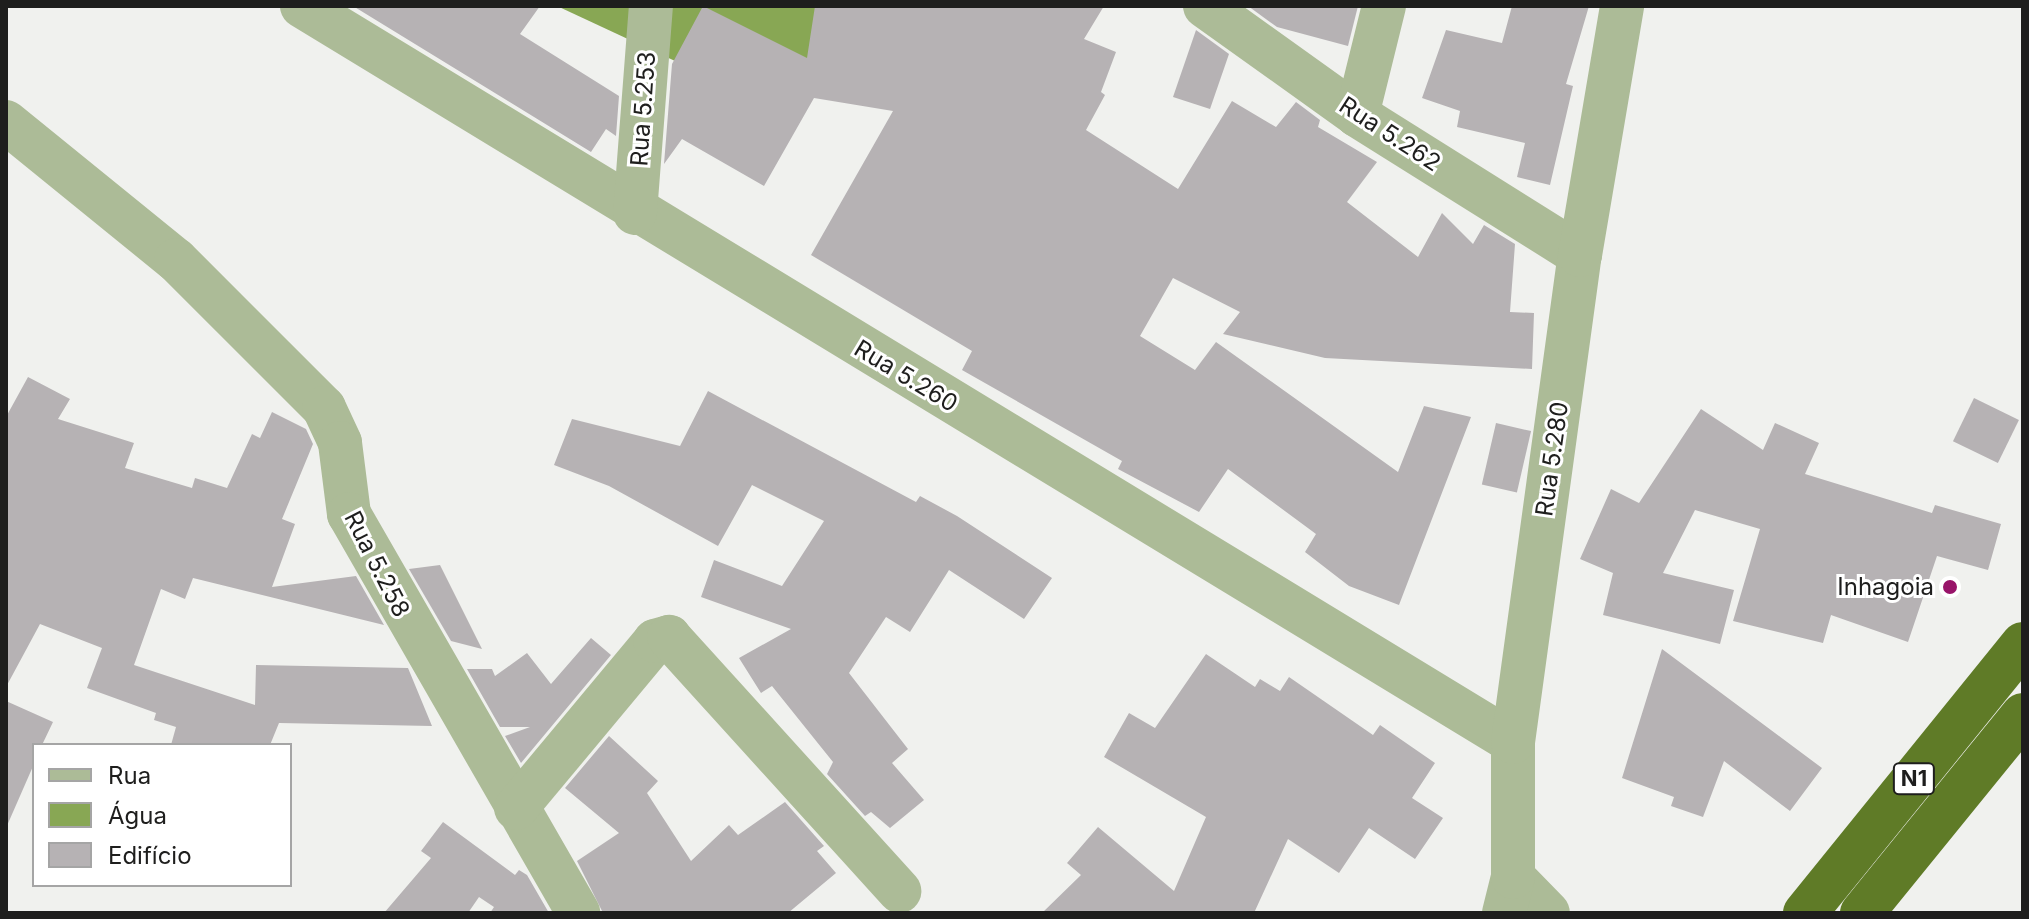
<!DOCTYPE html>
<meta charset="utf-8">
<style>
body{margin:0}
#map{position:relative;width:2029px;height:919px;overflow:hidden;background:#f0f1ee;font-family:Inter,sans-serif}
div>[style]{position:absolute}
.water>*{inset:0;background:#88a754}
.building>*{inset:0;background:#b6b2b4;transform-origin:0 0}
.street>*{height:44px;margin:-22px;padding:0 22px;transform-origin:22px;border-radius:22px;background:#acbb97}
.highway>*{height:44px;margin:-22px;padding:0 22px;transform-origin:22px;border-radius:22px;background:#5f7b27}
.dots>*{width:22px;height:22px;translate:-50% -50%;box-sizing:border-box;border:4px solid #fff;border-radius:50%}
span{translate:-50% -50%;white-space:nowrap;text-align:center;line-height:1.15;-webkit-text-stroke:6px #fff;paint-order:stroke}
.shield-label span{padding:2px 6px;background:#fff;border:2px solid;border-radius:6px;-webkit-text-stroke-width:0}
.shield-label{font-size:22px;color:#1e1e1d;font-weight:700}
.street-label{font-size:24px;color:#1e1e1d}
.poi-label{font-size:24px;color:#1e1e1d}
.right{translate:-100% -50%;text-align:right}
.frame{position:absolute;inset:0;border:8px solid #1e1e1d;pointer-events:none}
.legend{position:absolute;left:32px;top:743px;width:260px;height:144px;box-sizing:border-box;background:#fff;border:2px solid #a5a5a5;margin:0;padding:10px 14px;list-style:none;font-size:24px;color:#1e1e1d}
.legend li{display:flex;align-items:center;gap:16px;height:40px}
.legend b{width:40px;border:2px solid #a5a5a5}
</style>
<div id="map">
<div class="water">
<div style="clip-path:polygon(557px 6px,868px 6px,797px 91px,718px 81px)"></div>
</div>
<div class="building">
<div style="clip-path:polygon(353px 6px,540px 6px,520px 34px,619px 96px,616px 136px,606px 129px,591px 152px)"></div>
<div style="clip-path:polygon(703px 6px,807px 58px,815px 6px,1104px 6px,1084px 39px,1116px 52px,1101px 92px,1105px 95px,1086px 130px,1178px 189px,1232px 101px,1276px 127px,1296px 102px,1320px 120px,1318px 127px,1377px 162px,1347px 202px,1418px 257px,1442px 213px,1473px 244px,1484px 225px,1515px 244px,1510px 312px,1534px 313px,1532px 369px,1325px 358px,1223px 334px,1240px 312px,1173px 278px,1140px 336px,1195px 370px,1216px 342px,1398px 472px,1424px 406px,1471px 417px,1399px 605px,1349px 586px,1305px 552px,1316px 534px,1228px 469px,1199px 512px,1118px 469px,1122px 461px,962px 370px,972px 351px,811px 255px,893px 111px,814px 98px,764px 186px,682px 139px,664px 164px,672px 64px)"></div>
<div style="clip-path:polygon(1248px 6px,1358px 6px,1348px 46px,1277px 27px)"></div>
<div style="clip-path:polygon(1512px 6px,1589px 6px,1566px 84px,1573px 86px,1550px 185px,1517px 177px,1525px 143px,1457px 127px,1460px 111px,1422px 98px,1446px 30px,1502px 43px)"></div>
<div style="clip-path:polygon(1196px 30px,1229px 54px,1210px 109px,1173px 97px)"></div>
<div style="clip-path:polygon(28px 377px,70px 399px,58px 419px,134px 443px,125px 468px,192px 488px,195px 478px,227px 488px,252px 434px,260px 438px,272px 412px,306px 429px,313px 444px,282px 519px,295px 524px,272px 587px,356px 576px,384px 625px,193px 578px,185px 599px,161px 589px,134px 665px,255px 705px,256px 665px,408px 668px,432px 726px,279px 723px,270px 745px,171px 745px,176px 727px,154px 720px,156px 713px,87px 688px,102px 648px,40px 624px,6px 687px,6px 417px)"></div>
<div style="clip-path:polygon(708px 391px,916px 502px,920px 496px,957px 516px,1052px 578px,1024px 619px,949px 570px,910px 632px,886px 617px,849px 673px,908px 749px,892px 763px,924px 800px,890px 828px,871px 812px,865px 816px,827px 774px,833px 762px,772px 686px,761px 693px,739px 658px,791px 629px,701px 597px,714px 560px,782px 586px,824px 521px,752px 485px,718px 546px,609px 486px,554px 465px,572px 419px,680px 446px)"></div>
<div style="left:1974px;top:398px;width:50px;height:48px;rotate:26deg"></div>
<div style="clip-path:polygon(1701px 409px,1763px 450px,1775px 423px,1819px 443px,1805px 474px,1932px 513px,1935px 505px,2001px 524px,1988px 570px,1937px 556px,1908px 642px,1831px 615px,1823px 643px,1733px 621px,1760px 529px,1695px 510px,1663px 573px,1734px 590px,1720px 644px,1603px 615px,1613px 573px,1580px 559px,1611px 489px,1639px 503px)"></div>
<div style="left:1496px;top:423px;width:36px;height:63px;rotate:13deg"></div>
<div style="clip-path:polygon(440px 565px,482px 649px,451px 641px,409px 569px)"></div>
<div style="clip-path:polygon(591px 638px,611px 655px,521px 763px,505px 736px,530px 727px,500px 727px,467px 669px,492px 669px,495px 676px,527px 653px,551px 684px)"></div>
<div style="clip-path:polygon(1662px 649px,1822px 768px,1790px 811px,1724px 761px,1703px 817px,1671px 806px,1674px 797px,1622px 778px)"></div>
<div style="clip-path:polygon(1206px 654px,1255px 687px,1260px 679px,1280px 691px,1289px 677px,1373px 735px,1380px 725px,1435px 763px,1412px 798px,1443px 818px,1415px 859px,1369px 828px,1339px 873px,1288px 839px,1254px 913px,1042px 913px,1081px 875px,1067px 863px,1098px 827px,1174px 891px,1206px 817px,1104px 757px,1129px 713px,1155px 728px)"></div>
<div style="clip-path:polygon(6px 701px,53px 722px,42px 745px,34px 745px,34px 764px,6px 828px)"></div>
<div style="clip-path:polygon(609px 736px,658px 781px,647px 793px,691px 861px,729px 825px,738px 835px,785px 802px,824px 846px,817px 851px,836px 873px,788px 913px,603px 913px,577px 861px,619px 833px,565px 788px)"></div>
<div style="clip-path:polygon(443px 822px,515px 875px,519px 870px,527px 875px,549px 913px,490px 913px,494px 907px,479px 897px,468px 913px,384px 913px,431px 858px,421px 851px)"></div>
</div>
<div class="street">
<div style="left:302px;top:6px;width:1417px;rotate:31.29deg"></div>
<div style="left:1205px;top:6px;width:187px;rotate:35.6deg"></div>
<div style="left:1357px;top:115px;width:263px;rotate:32.1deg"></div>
<div style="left:1357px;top:115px;width:112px;rotate:-76.1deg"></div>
<div style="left:6px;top:122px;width:219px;rotate:39.1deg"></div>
<div style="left:176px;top:260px;width:209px;rotate:45deg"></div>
<div style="left:324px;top:408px;width:38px;rotate:65deg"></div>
<div style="left:340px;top:443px;width:72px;rotate:82.8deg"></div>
<div style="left:349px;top:514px;width:460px;rotate:60.1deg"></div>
<div style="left:635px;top:213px;width:208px;rotate:-85.6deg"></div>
<div style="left:516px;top:808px;width:217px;rotate:-50.2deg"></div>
<div style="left:655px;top:641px;width:15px;rotate:-16deg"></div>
<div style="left:669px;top:637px;width:343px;rotate:47.8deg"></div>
<div style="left:1513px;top:877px;width:50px;rotate:45.8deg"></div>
<div style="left:1504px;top:913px;width:37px;rotate:-76deg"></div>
<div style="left:1513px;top:877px;width:135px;rotate:-90deg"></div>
<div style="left:1513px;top:742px;width:492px;rotate:-82.2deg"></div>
<div style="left:1580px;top:255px;width:253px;rotate:-80.4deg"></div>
</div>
<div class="highway">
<div style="left:1805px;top:913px;width:346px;rotate:-51deg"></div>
<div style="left:1862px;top:913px;width:255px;rotate:-50.9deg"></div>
</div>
<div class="dots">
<div style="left:1950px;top:587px;background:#981469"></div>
</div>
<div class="shield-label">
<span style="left:1914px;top:779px">N1</span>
</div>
<div class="street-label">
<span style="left:643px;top:109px;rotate:-86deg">Rua 5.253</span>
<span style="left:1390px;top:134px;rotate:33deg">Rua 5.262</span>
<span style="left:906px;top:376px;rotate:31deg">Rua 5.260</span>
<span style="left:1552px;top:459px;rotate:-82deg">Rua 5.280</span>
<span style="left:377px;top:564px;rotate:63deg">Rua 5.258</span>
</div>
<div class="poi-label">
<span class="right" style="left:1934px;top:587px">Inhagoia</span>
</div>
<div class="frame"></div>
<ul class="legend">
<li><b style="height:10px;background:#acbb97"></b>Rua</li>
<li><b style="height:22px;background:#88a754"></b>Água</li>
<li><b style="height:22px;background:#b6b2b4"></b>Edifício</li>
</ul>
</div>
